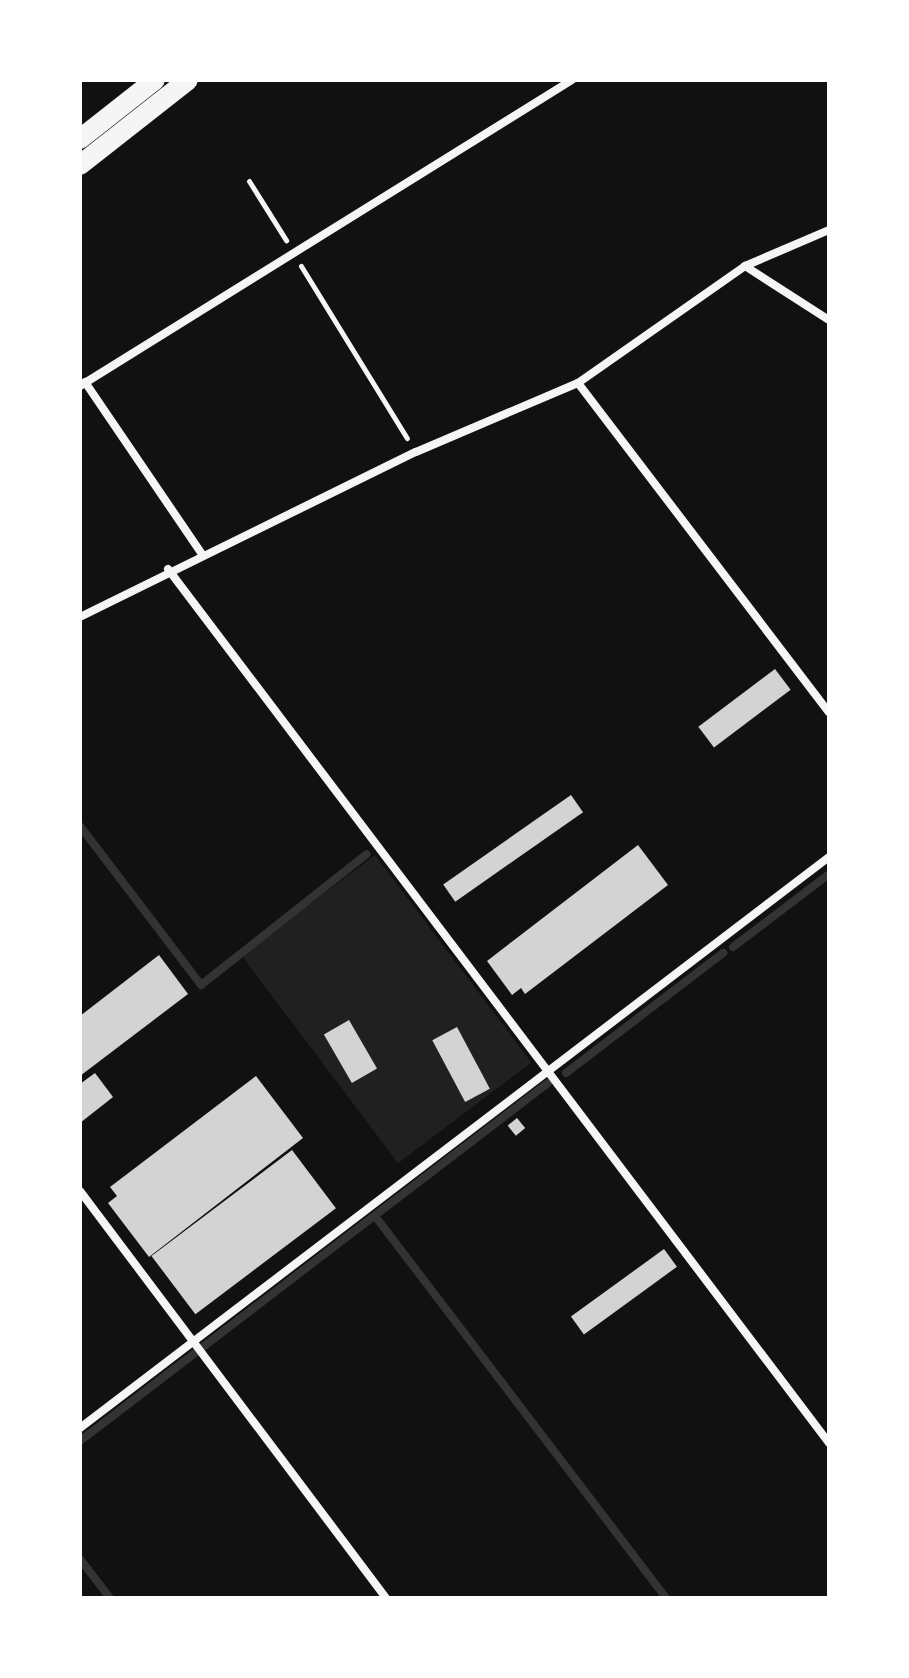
<!DOCTYPE html>
<style>
body{margin:0}
#map{position:relative;width:909px;height:1678px;overflow:hidden;background:#111;font-family:Signika,sans-serif}
div>[style]{position:absolute}
.green>*{inset:0;background:#202020;transform-origin:0 0}
.stream>*{height:8px;margin:-4px;padding:0 4px;transform-origin:4px;border-radius:4px;background:#333}
.building>*{inset:0;background:#d3d3d3;transform-origin:0 0}
.path>*{height:5px;margin:-2.5px;padding:0 2.5px;transform-origin:2.5px;border-radius:2.5px;background:#f5f5f5}
.minor>*{height:8px;margin:-4px;padding:0 4px;transform-origin:4px;border-radius:4px;background:#f5f5f5}
.trunk>*{height:20px;margin:-10px;padding:0 10px;transform-origin:10px;border-radius:10px;background:#f5f5f5}
span{translate:-50% -50%;white-space:nowrap;text-align:center;line-height:1.15;-webkit-text-stroke:6px #fff;paint-order:stroke}
.frame{position:absolute;inset:0;border:82px solid #fff;pointer-events:none}
</style>
<div id="map">
<div class="green">
<div style="left:375px;top:855px;width:260px;height:167px;rotate:53deg"></div>
</div>
<div class="stream">
<div style="left:80px;top:826px;width:200px;rotate:52.7deg"></div>
<div style="left:201px;top:985px;width:211px;rotate:-38.3deg"></div>
<div style="left:733px;top:947px;width:121px;rotate:-37.2deg"></div>
<div style="left:566px;top:1073px;width:198px;rotate:-37.4deg"></div>
<div style="left:375px;top:1216px;width:480px;rotate:52.7deg"></div>
<div style="left:80px;top:1441px;width:589px;rotate:-37.41deg"></div>
<div style="left:80px;top:1559px;width:49px;rotate:52.4deg"></div>
</div>
<div class="building">
<div style="left:775px;top:669px;width:26px;height:96px;rotate:53deg"></div>
<div style="left:571px;top:795px;width:21px;height:156px;rotate:55deg"></div>
<div style="clip-path:polygon(638px 845px,668px 885px,525px 994px,521px 988px,512px 995px,487px 961px)"></div>
<div style="clip-path:polygon(159px 955px,188px 994px,80px 1076px,80px 1016px)"></div>
<div style="left:349px;top:1020px;width:56px;height:29px;rotate:60deg"></div>
<div style="left:457px;top:1027px;width:70px;height:28px;rotate:62deg"></div>
<div style="clip-path:polygon(95px 1073px,113px 1097px,80px 1123px,80px 1084px)"></div>
<div style="clip-path:polygon(256px 1076px,303px 1138px,149px 1257px,108px 1203px,117px 1196px,110px 1187px)"></div>
<div style="left:517px;top:1118px;width:13px;height:12px;rotate:51deg"></div>
<div style="left:292px;top:1150px;width:73px;height:176px;rotate:53deg"></div>
<div style="left:664px;top:1249px;width:22px;height:115px;rotate:54deg"></div>
</div>
<div class="path">
<div style="left:249px;top:181px;width:70px;rotate:57.9deg"></div>
<div style="left:301px;top:266px;width:202px;rotate:58.4deg"></div>
</div>
<div class="minor">
<div style="left:745px;top:266px;width:100px;rotate:32.7deg"></div>
<div style="left:85px;top:382px;width:208px;rotate:55.8deg"></div>
<div style="left:578px;top:383px;width:414px;rotate:52.7deg"></div>
<div style="left:80px;top:386px;width:579px;rotate:-31.88deg"></div>
<div style="left:168px;top:569px;width:1096px;rotate:52.9deg"></div>
<div style="left:80px;top:617px;width:374px;rotate:-26.2deg"></div>
<div style="left:416px;top:452px;width:176px;rotate:-23.1deg"></div>
<div style="left:578px;top:383px;width:204px;rotate:-35deg"></div>
<div style="left:745px;top:266px;width:91px;rotate:-23.2deg"></div>
<div style="left:80px;top:1191px;width:509px;rotate:53.06deg"></div>
<div style="left:80px;top:1428px;width:942px;rotate:-37.32deg"></div>
</div>
<div class="trunk">
<div style="left:80px;top:139px;width:95px;rotate:-38.2deg"></div>
<div style="left:80px;top:165px;width:137px;rotate:-38.2deg"></div>
</div>
<div class="frame"></div>
</div>
